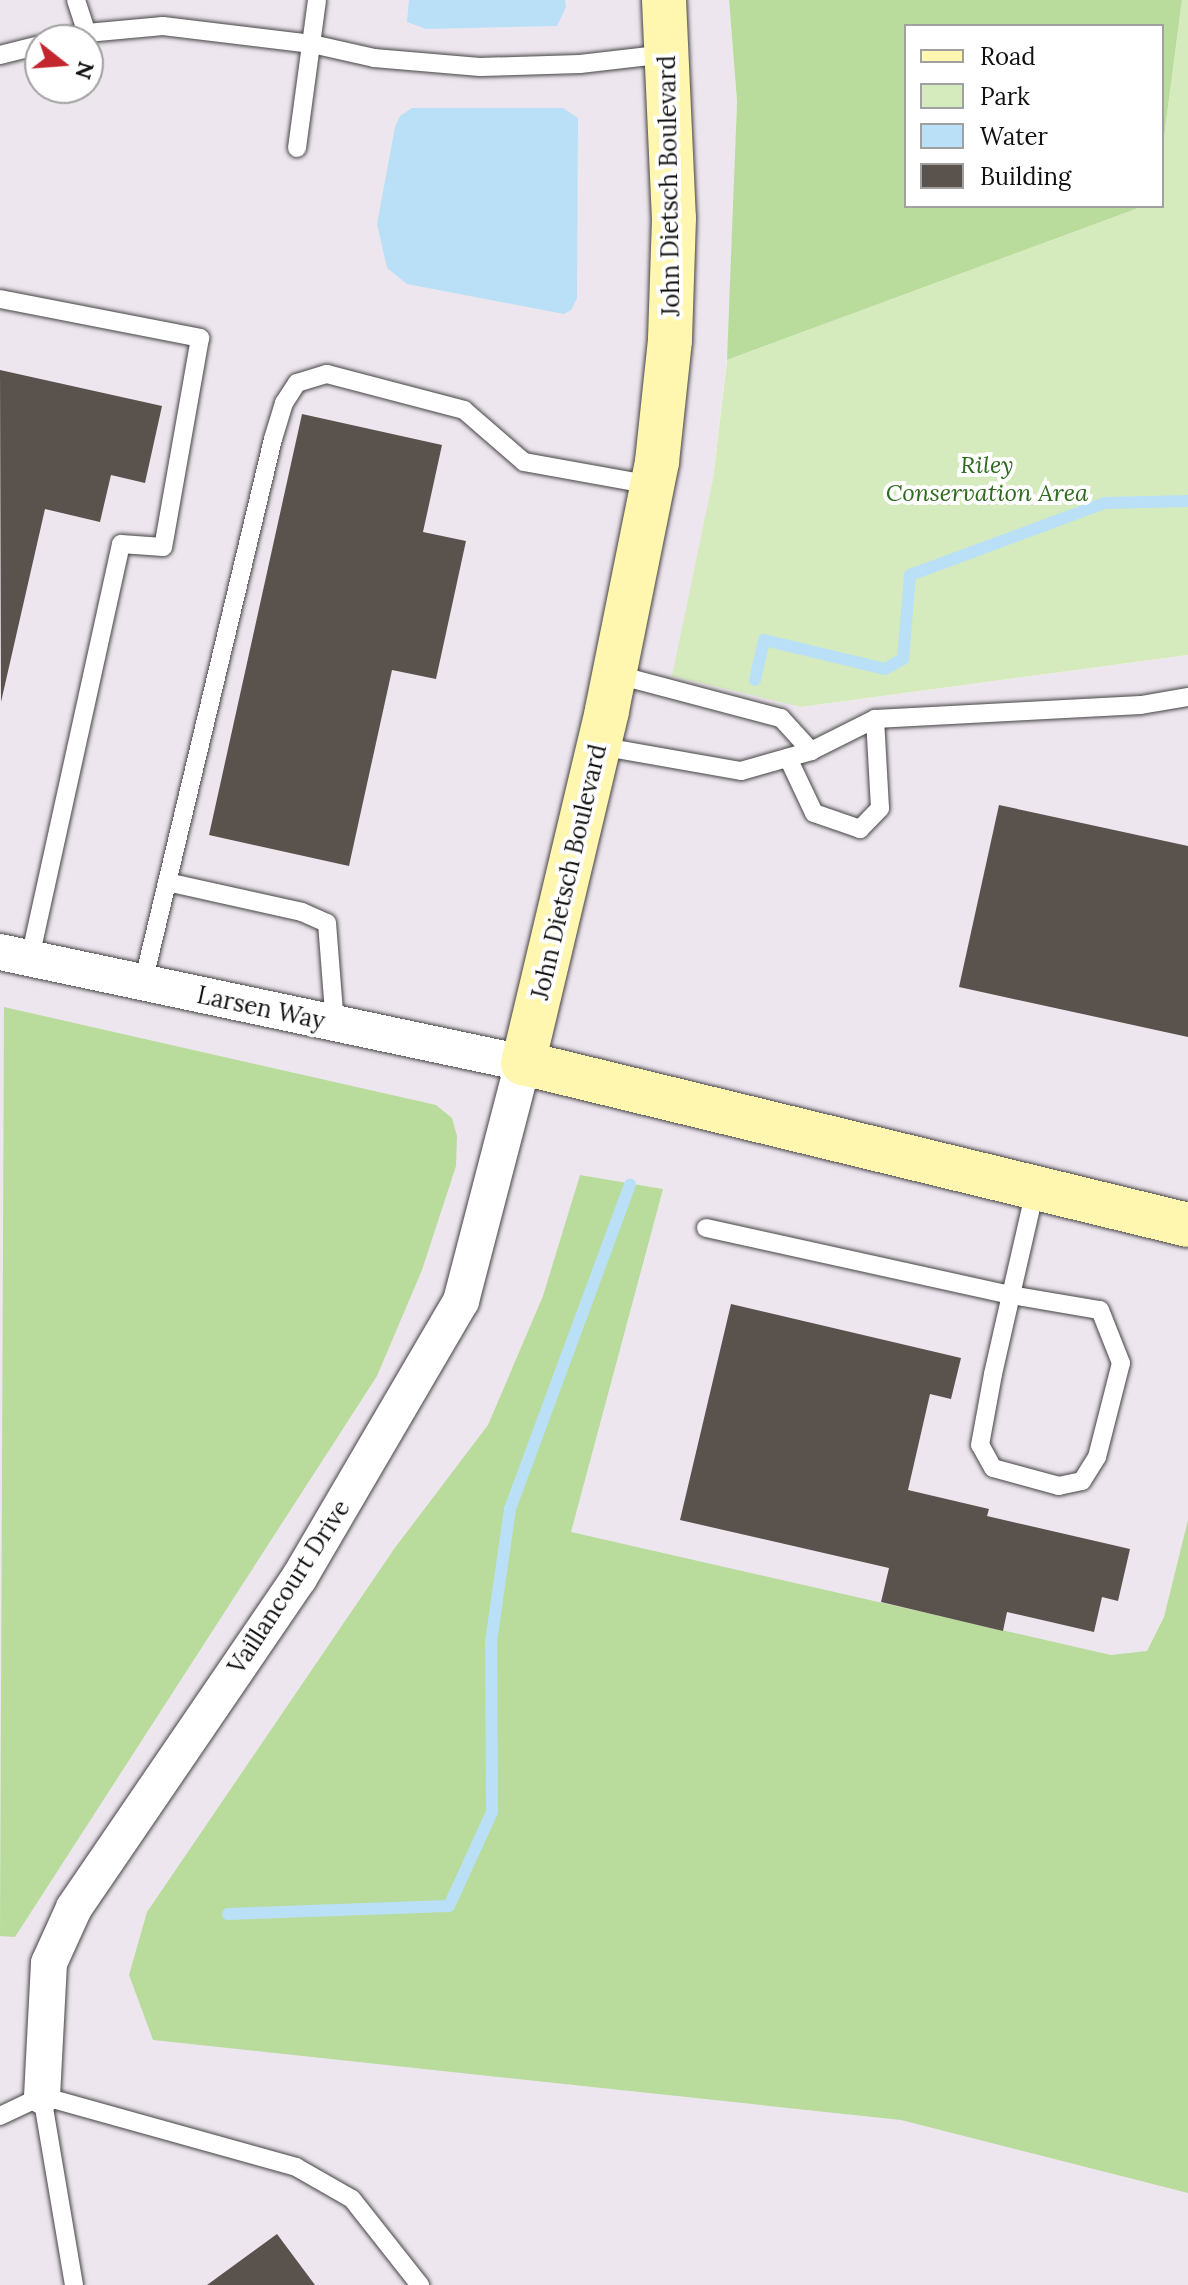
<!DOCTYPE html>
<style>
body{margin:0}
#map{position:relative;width:1188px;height:2285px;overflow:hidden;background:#fffdf5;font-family:Lora,serif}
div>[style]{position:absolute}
.industrial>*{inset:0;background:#eee6ef}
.green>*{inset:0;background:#d5ebbd}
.forest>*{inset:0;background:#b9dc9c}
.water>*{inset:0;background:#b9e0f7}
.stream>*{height:12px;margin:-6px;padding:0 6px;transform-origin:6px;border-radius:6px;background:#b9e0f7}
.building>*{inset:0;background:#5a524d}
.roads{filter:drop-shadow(0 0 2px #444) drop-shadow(0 0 2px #444)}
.lane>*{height:18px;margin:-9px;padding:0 9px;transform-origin:9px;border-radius:9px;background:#fff}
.street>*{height:36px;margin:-18px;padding:0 18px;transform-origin:18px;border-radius:18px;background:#fff}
.secondary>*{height:44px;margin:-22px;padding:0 22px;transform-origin:22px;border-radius:22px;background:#fff6b0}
span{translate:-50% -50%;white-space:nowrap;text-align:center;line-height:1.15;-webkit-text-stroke:8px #fff;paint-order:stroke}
.street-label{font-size:24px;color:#111}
.park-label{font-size:24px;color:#2f6b1f;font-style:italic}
.legend{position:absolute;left:904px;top:24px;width:260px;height:184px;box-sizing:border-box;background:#fff;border:2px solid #a0a0a0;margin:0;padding:10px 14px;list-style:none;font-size:24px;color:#111}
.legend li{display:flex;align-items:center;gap:16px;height:40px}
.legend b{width:40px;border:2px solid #a0a0a0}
.north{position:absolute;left:24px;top:24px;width:80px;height:80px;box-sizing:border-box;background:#fff;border:2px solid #a0a0a0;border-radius:50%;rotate:107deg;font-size:22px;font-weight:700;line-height:32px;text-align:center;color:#111}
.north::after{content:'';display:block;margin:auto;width:28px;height:36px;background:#c4262e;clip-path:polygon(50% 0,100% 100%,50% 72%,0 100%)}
</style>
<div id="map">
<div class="industrial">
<div style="clip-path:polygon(evenodd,0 0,729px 0,737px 102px,730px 332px,713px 479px,801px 707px,1188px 655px,1188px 2285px,0 2285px,0 0,40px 40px,88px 40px,88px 88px,40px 88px,40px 40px)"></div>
</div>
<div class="green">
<div style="clip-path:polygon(1182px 0,1188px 0,1188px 655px,801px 707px,672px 676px,713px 479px,727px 360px,1144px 206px,1162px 206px,1162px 153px)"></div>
</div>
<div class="forest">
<div style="clip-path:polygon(729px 0,1182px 0,1162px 153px,1162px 26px,906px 26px,906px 206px,1144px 206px,727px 360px,737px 102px)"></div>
<div style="clip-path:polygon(4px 1007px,436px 1105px,452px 1118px,457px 1136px,456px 1166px,422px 1270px,377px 1376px,15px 1937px,0 1936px)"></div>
<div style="clip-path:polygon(580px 1175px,663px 1189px,571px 1532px,1111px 1655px,1147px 1651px,1164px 1617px,1188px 1520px,1188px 2193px,901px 2120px,153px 2040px,129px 1975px,147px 1912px,394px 1549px,488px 1425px,543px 1296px)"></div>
</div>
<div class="water">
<div style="clip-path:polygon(409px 0,565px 0,566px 7px,557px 26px,426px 29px,407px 22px)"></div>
<div style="clip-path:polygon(412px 108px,563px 108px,578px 118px,577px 298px,571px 310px,564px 314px,407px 284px,387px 268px,377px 224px,395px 127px,400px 116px)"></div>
</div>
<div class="stream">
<div style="left:755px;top:680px;width:41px;rotate:-77.3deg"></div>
<div style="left:764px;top:640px;width:124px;rotate:13.5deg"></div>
<div style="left:885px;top:669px;width:21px;rotate:-29deg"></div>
<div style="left:903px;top:659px;width:84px;rotate:-85.2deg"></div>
<div style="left:910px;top:575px;width:208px;rotate:-20.3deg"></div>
<div style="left:1105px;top:503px;width:83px;rotate:-1.4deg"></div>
<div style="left:228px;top:1914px;width:221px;rotate:-2.1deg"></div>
<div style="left:449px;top:1906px;width:103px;rotate:-65.4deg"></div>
<div style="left:492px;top:1812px;width:170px;rotate:-90.3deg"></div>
<div style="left:491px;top:1642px;width:134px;rotate:-81.9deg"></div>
<div style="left:510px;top:1509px;width:346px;rotate:-69.7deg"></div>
</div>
<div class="building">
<div style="clip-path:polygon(0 370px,162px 406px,145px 483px,111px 475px,100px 522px,45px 509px,1px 702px)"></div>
<div style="clip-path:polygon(302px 414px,442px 445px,423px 532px,466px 541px,436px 679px,392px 670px,349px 866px,209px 835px)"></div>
<div style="clip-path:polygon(999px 805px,1188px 846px,1188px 1037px,959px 987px)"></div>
<div style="clip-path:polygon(731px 1304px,961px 1358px,951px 1399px,930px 1394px,908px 1490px,989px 1509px,987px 1516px,1130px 1549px,1118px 1601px,1102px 1597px,1094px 1632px,1007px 1612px,1003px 1631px,881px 1602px,889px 1568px,680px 1520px)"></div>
<div style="clip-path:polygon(277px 2234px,315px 2285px,207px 2285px)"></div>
</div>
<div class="roads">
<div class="lane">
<div style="left:76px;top:0;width:35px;rotate:72deg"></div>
<div style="left:87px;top:33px;width:76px;rotate:-5.3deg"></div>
<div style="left:163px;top:26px;width:150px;rotate:6.9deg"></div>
<div style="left:312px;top:44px;width:64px;rotate:12.7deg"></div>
<div style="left:374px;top:58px;width:106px;rotate:4.9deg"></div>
<div style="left:480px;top:67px;width:100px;rotate:-1.7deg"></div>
<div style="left:580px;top:64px;width:87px;rotate:-6.6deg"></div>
<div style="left:58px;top:40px;width:30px;rotate:-14deg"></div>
<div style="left:0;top:55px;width:41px;rotate:-14deg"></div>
<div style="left:297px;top:148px;width:149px;rotate:-82.3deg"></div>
<div style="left:0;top:299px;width:204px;rotate:11deg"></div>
<div style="left:200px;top:338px;width:212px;rotate:100deg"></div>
<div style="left:163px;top:547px;width:42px;rotate:-175.9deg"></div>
<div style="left:121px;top:544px;width:425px;rotate:102.4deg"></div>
<div style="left:614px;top:674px;width:173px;rotate:14.8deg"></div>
<div style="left:781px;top:718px;width:45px;rotate:47.7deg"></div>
<div style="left:599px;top:746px;width:144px;rotate:10deg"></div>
<div style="left:741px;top:771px;width:73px;rotate:-15.9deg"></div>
<div style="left:811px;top:751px;width:72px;rotate:-26.6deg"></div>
<div style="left:875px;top:719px;width:266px;rotate:-3deg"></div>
<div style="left:1141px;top:705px;width:48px;rotate:-9.7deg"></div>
<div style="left:788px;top:758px;width:61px;rotate:64.7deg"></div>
<div style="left:814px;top:813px;width:49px;rotate:19.2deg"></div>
<div style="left:860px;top:829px;width:29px;rotate:-46deg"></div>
<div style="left:880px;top:808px;width:89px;rotate:-93.2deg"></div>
<div style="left:167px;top:882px;width:138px;rotate:12.5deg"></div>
<div style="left:302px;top:912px;width:27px;rotate:24deg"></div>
<div style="left:327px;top:923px;width:101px;rotate:85.5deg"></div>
<div style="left:143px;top:983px;width:559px;rotate:-76.56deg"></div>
<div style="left:273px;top:439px;width:38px;rotate:-73deg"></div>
<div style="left:284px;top:403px;width:24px;rotate:-57deg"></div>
<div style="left:297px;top:383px;width:31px;rotate:-17deg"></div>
<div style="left:327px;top:374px;width:142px;rotate:14.7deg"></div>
<div style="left:464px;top:410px;width:79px;rotate:40.9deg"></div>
<div style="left:524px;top:462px;width:130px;rotate:10.2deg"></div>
<div style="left:706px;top:1228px;width:312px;rotate:12.4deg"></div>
<div style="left:1011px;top:1295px;width:90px;rotate:9.6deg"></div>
<div style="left:1100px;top:1310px;width:57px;rotate:68.4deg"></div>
<div style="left:1121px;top:1363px;width:97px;rotate:104.3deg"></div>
<div style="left:1097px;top:1457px;width:28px;rotate:122deg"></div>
<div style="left:1082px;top:1481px;width:24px;rotate:168deg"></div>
<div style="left:1059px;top:1486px;width:68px;rotate:-164.7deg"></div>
<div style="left:993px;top:1468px;width:26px;rotate:-119deg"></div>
<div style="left:980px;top:1445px;width:72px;rotate:-79.6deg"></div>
<div style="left:993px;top:1374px;width:81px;rotate:-77.2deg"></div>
<div style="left:1011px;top:1295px;width:108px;rotate:-77.1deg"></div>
<div style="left:42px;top:2096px;width:192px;rotate:80.4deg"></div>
<div style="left:0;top:2116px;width:47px;rotate:-25.5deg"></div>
<div style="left:42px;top:2096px;width:264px;rotate:15.6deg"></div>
<div style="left:296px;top:2167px;width:64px;rotate:29.7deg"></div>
<div style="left:352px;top:2199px;width:110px;rotate:51.7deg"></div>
</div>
<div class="street">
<div style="left:0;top:952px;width:535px;rotate:11.98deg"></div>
<div style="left:523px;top:1063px;width:246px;rotate:104.6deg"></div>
<div style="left:461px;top:1301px;width:321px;rotate:120.3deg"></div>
<div style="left:299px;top:1578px;width:399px;rotate:124.3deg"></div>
<div style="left:74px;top:1908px;width:60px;rotate:114.4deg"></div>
<div style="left:49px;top:1963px;width:133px;rotate:93deg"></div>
</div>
<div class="secondary">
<div style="left:664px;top:0;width:218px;rotate:87.4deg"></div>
<div style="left:674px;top:218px;width:122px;rotate:91.9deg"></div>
<div style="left:670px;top:340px;width:123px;rotate:96.1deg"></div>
<div style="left:657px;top:462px;width:254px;rotate:101.4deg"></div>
<div style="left:607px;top:711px;width:362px;rotate:103.4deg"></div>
<div style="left:523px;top:1063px;width:684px;rotate:13.69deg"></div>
</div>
</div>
<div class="street-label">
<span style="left:669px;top:186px;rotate:-91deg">John Dietsch Boulevard</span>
<span style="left:569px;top:872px;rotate:-77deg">John Dietsch Boulevard</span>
<span style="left:261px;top:1008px;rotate:12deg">Larsen Way</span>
<span style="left:289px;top:1587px;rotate:-57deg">Vaillancourt Drive</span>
</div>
<div class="park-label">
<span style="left:987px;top:479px">Riley<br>Conservation Area</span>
</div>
<ul class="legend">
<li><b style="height:10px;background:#fff6b0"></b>Road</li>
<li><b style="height:22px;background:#d5ebbd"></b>Park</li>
<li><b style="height:22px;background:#b9e0f7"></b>Water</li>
<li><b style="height:22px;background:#5a524d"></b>Building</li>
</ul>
<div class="north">N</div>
</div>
